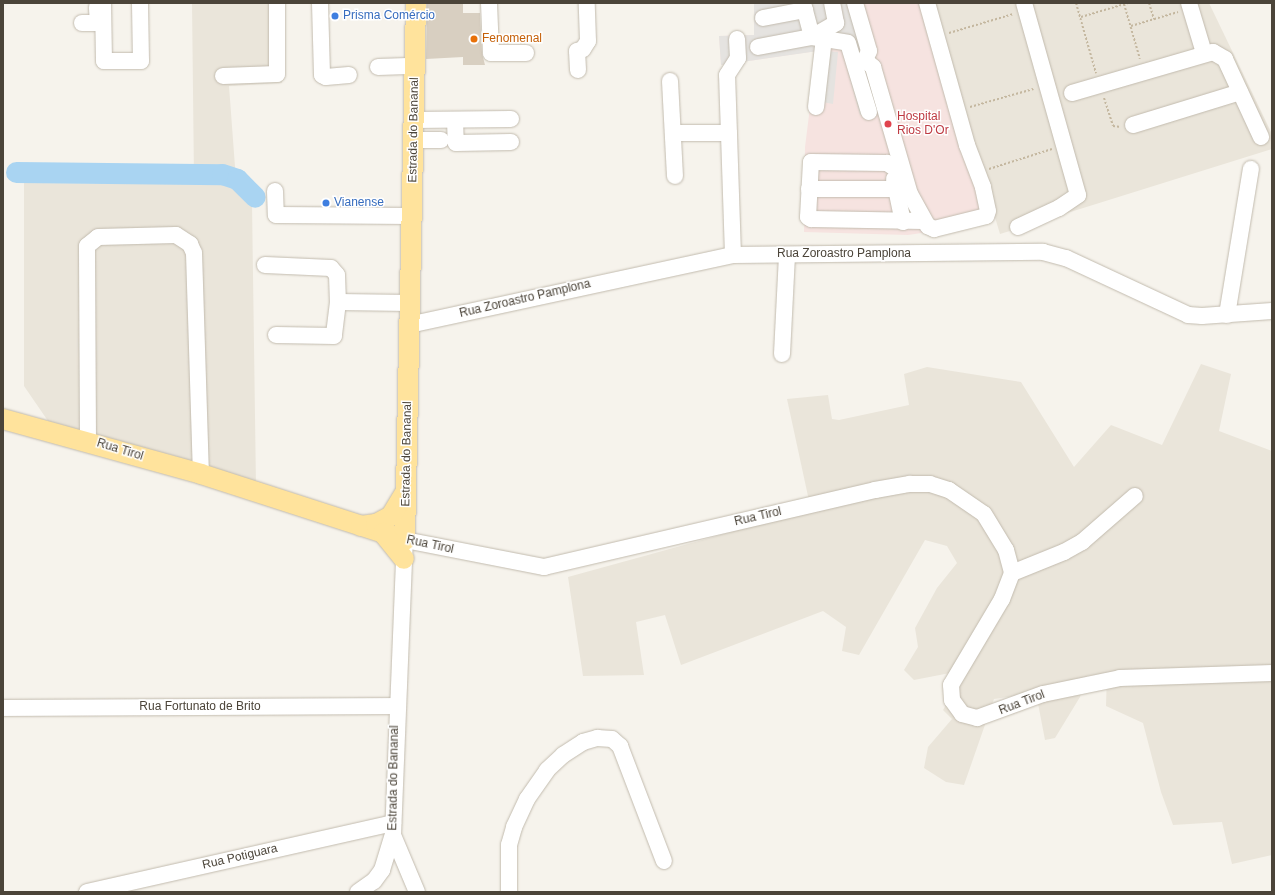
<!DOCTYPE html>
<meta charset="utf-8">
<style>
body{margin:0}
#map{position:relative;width:1275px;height:895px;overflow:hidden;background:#f6f3ec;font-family:Helvetica,sans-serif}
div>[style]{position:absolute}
.residential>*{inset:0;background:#eae5da}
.medical>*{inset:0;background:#f6e3e0}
.parking>*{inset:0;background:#e5e3e0}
.river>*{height:21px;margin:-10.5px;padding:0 10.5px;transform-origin:10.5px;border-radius:10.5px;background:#a9d4f2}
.building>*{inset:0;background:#d8cfc1}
.path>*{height:2px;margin-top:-1px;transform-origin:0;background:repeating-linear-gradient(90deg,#c4b79f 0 2px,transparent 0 4px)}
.roads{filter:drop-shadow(0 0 1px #c2bbae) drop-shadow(0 0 1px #c2bbae)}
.minor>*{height:16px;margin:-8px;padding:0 8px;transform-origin:8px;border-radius:8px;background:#fff}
.major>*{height:20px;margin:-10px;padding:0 10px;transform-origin:10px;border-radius:10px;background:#ffe39c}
.dots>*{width:11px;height:11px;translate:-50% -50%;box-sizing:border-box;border:2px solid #fff;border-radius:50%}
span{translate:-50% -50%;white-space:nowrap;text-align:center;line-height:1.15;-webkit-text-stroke:3px #fff;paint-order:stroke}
.shop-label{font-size:12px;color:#366cbe}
.left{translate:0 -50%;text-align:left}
.food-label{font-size:12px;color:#c56008}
.health-label{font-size:12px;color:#be3a42}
.street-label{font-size:12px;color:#4b4439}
.frame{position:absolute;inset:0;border:4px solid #4b4439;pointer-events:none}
</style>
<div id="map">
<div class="residential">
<div style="clip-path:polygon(192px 3px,281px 3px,282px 83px,229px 86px,236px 180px,216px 183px,233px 184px,252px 203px,256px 487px,48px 421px,24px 386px,24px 183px,209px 184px,194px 180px)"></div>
<div style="clip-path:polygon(931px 3px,1209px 3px,1272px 134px,1272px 149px,1000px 234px)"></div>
<div style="clip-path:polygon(1201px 364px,1231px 374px,1219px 431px,1272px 451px,1272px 855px,1232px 864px,1222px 822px,1173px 825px,1161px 792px,1143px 723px,1106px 706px,1107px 673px,1087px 676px,1080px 697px,1055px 738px,1045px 740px,1036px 693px,994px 699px,964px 785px,946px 782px,924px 768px,928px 747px,952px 719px,943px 710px,956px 688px,950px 673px,914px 680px,904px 670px,918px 647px,915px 628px,937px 588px,957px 563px,947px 546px,925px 540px,859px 655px,842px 651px,846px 627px,823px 611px,681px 665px,665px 615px,636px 622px,644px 675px,583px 676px,568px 577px,811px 510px,787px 399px,828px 395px,832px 419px,839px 420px,909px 405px,904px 374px,927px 367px,1021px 382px,1074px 467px,1111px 425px,1162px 445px)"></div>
</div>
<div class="medical">
<div style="clip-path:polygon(754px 3px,931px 3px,992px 216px,949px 229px,908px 235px,804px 232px,805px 147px,817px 51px,721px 65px,719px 36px,754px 35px)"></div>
</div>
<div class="parking">
<div style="clip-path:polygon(754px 3px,857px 3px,888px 107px,860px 115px,841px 45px,835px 44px,827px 51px,838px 52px,833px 104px,812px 100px,818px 51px,721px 65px,719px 36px,754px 35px)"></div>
</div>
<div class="river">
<div style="left:16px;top:172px;width:206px;rotate:0.6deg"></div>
<div style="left:222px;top:174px;width:16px;rotate:18deg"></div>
<div style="left:237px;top:179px;width:25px;rotate:45deg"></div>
</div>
<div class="building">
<div style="clip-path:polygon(427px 3px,463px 3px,463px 13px,480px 13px,482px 53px,485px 65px,463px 65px,463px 57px,426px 59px)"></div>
</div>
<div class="path">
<div style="left:1076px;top:3px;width:73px;rotate:74.1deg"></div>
<div style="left:1149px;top:3px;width:17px;rotate:73deg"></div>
<div style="left:1124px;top:4px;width:57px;rotate:73.8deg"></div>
<div style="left:1081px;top:17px;width:49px;rotate:-16.6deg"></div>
<div style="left:1131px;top:26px;width:49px;rotate:-16.6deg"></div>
<div style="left:949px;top:33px;width:67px;rotate:-16.5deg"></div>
<div style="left:1104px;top:98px;width:29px;rotate:72deg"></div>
<div style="left:1113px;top:126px;width:8px;rotate:7deg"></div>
<div style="left:970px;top:107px;width:66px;rotate:-15.9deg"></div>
<div style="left:989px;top:169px;width:66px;rotate:-17.6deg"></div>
</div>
<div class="roads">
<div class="minor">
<div style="left:103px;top:3px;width:58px;rotate:89deg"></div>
<div style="left:104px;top:61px;width:37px"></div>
<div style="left:141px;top:61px;width:58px;rotate:-91deg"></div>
<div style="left:320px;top:3px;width:72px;rotate:88.4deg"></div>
<div style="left:322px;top:75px;width:4px;rotate:27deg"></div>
<div style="left:326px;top:77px;width:23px;rotate:-5deg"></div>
<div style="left:489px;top:3px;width:50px;rotate:87.7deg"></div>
<div style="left:491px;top:53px;width:35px"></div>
<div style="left:803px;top:3px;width:35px;rotate:75deg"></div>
<div style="left:812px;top:37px;width:28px;rotate:-30deg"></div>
<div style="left:836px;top:23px;width:20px;rotate:-101deg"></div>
<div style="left:855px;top:3px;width:50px;rotate:73.7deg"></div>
<div style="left:869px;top:51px;width:10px;rotate:114deg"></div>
<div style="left:865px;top:60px;width:9px;rotate:162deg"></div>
<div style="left:1189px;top:3px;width:52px;rotate:73.3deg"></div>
<div style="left:763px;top:18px;width:43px;rotate:-10.8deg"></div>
<div style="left:82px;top:23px;width:16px"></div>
<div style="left:98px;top:23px;width:16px;rotate:-94deg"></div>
<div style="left:758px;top:47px;width:55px;rotate:-10.5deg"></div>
<div style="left:812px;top:37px;width:36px;rotate:9deg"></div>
<div style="left:848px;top:43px;width:72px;rotate:73.1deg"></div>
<div style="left:865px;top:60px;width:11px;rotate:41deg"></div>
<div style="left:873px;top:67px;width:132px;rotate:73.8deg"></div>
<div style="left:910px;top:194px;width:37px;rotate:61deg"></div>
<div style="left:928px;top:226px;width:7px;rotate:27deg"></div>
<div style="left:934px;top:229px;width:54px;rotate:-14deg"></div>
<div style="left:986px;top:216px;width:5px;rotate:-68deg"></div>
<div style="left:988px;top:211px;width:25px;rotate:-102deg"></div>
<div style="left:983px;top:187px;width:45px;rotate:-110.9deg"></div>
<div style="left:967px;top:145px;width:148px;rotate:-105.7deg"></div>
<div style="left:378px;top:67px;width:37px;rotate:-2deg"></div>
<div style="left:578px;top:70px;width:19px;rotate:-93deg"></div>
<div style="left:577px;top:51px;width:6px;rotate:-18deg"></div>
<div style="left:583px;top:49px;width:9px;rotate:-58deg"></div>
<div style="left:588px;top:41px;width:38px;rotate:-92deg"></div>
<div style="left:223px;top:76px;width:54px;rotate:-2.1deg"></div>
<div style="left:277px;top:74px;width:71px;rotate:-90deg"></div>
<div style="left:670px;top:81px;width:95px;rotate:87deg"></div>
<div style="left:1072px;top:93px;width:147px;rotate:-16.2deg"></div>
<div style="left:1213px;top:52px;width:14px;rotate:30deg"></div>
<div style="left:1225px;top:59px;width:86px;rotate:65.2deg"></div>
<div style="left:816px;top:107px;width:69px;rotate:-83.4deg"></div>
<div style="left:414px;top:120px;width:97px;rotate:-0.6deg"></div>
<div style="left:455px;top:120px;width:23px;rotate:88deg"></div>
<div style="left:456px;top:143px;width:55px;rotate:-1deg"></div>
<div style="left:1133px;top:125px;width:112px;rotate:-17.1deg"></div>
<div style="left:673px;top:133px;width:56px"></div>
<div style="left:413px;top:140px;width:28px"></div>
<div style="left:894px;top:179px;width:44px;rotate:78.2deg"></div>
<div style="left:900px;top:182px;width:14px;rotate:-107deg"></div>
<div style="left:896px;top:169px;width:11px;rotate:-146deg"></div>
<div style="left:887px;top:163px;width:76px;rotate:-179.2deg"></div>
<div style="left:811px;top:162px;width:55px;rotate:93.1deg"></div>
<div style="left:808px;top:217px;width:4px;rotate:34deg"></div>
<div style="left:811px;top:219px;width:112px;rotate:1deg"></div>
<div style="left:809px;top:189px;width:87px"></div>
<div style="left:275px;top:191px;width:24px;rotate:88deg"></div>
<div style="left:276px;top:215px;width:136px;rotate:0.4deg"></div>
<div style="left:1018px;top:227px;width:45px;rotate:-24.9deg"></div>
<div style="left:1059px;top:208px;width:23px;rotate:-34deg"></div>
<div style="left:1078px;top:195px;width:199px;rotate:-105.7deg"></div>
<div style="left:733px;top:255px;width:180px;rotate:-91.9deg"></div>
<div style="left:727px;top:75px;width:20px;rotate:-57deg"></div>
<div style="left:738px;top:58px;width:19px;rotate:-93deg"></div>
<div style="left:265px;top:265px;width:66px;rotate:2.6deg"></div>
<div style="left:331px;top:268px;width:9px;rotate:49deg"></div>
<div style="left:337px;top:275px;width:27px;rotate:88deg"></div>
<div style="left:338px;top:302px;width:34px;rotate:97deg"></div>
<div style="left:334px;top:336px;width:58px;rotate:-179deg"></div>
<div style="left:338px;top:302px;width:72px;rotate:0.8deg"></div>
<div style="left:1227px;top:315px;width:148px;rotate:-80.7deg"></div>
<div style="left:409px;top:325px;width:331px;rotate:-12.2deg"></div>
<div style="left:733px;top:255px;width:310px;rotate:-0.6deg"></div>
<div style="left:1043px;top:252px;width:24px;rotate:15deg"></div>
<div style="left:1066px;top:258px;width:135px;rotate:25deg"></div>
<div style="left:1188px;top:315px;width:14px;rotate:4deg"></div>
<div style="left:1202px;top:316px;width:70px;rotate:-4.1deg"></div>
<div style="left:782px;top:354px;width:99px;rotate:-87.1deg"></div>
<div style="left:88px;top:441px;width:195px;rotate:-90.3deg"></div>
<div style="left:87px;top:246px;width:14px;rotate:-39deg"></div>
<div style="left:98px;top:237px;width:78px;rotate:-1.5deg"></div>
<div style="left:176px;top:235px;width:17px;rotate:33deg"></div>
<div style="left:190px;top:244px;width:10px;rotate:66deg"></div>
<div style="left:194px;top:253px;width:221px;rotate:88.2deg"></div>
<div style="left:1012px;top:573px;width:56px;rotate:-22deg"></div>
<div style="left:1064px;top:552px;width:21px;rotate:-29deg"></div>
<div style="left:1082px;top:542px;width:70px;rotate:-41deg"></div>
<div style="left:3px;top:708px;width:393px;rotate:-0.3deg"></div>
<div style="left:393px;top:835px;width:62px;rotate:67.2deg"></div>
<div style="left:87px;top:892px;width:314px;rotate:-12.7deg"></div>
<div style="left:358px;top:892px;width:19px;rotate:-35deg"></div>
<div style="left:374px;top:881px;width:14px;rotate:-54deg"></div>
<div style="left:382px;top:870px;width:37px;rotate:-73deg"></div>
<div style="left:393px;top:835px;width:295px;rotate:-87.7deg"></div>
<div style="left:405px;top:540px;width:142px;rotate:11deg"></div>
<div style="left:544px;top:567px;width:340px;rotate:-13.1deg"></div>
<div style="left:875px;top:490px;width:36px;rotate:-10deg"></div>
<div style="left:910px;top:484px;width:20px"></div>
<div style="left:930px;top:484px;width:20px;rotate:18deg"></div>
<div style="left:949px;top:490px;width:42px;rotate:34.4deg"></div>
<div style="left:984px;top:514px;width:42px;rotate:58.6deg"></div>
<div style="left:1006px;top:550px;width:24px;rotate:75deg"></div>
<div style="left:1012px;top:573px;width:28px;rotate:111deg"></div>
<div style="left:1002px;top:599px;width:100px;rotate:120.7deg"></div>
<div style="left:951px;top:685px;width:15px;rotate:86deg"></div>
<div style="left:952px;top:700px;width:17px;rotate:54deg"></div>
<div style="left:962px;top:714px;width:16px;rotate:15deg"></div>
<div style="left:977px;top:718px;width:70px;rotate:-20deg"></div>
<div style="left:1043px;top:694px;width:79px;rotate:-11.7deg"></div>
<div style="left:1120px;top:678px;width:152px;rotate:-1.9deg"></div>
<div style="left:509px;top:892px;width:47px;rotate:-90deg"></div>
<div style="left:509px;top:845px;width:19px;rotate:-74deg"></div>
<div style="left:514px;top:827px;width:31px;rotate:-65deg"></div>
<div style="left:527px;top:799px;width:35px;rotate:-55deg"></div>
<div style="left:547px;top:770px;width:22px;rotate:-43deg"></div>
<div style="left:563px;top:755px;width:24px;rotate:-33deg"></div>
<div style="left:583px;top:742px;width:15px;rotate:-16deg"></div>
<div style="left:597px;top:738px;width:15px;rotate:4deg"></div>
<div style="left:612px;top:739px;width:11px;rotate:41deg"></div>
<div style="left:620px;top:746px;width:123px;rotate:69.1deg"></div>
</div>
<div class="major">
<div style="left:3px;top:419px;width:205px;rotate:15.5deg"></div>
<div style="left:201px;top:474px;width:214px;rotate:17.9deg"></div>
<div style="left:405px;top:540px;width:537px;rotate:-88.83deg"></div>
<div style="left:361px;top:526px;width:15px;rotate:-8deg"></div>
<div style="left:376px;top:524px;width:17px;rotate:-28deg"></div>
<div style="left:391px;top:516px;width:27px;rotate:-59deg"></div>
<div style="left:383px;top:533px;width:33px;rotate:51deg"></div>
</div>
</div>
<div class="dots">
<div style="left:335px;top:16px;background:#3f7fe0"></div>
<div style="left:474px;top:39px;background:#e8710a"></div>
<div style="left:888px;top:124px;background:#e0444e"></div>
<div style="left:326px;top:203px;background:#3f7fe0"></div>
</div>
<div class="shop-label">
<span class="left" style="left:343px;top:16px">Prisma Comércio</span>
<span class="left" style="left:334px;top:203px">Vianense</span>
</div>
<div class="food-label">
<span class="left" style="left:482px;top:39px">Fenomenal</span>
</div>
<div class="health-label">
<span class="left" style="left:897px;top:124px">Hospital<br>Rios D'Or</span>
</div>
<div class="street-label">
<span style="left:414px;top:130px;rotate:-89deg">Estrada do Bananal</span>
<span style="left:844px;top:254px">Rua Zoroastro Pamplona</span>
<span style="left:525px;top:299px;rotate:-13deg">Rua Zoroastro Pamplona</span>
<span style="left:120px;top:450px;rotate:17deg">Rua Tirol</span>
<span style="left:407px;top:454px;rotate:-89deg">Estrada do Bananal</span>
<span style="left:758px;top:517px;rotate:-13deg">Rua Tirol</span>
<span style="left:430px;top:545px;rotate:12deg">Rua Tirol</span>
<span style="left:1022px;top:703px;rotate:-21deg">Rua Tirol</span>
<span style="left:200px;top:707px">Rua Fortunato de Brito</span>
<span style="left:394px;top:778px;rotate:-89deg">Estrada do Bananal</span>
<span style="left:240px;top:857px;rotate:-13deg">Rua Potiguara</span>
</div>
<div class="frame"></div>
</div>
